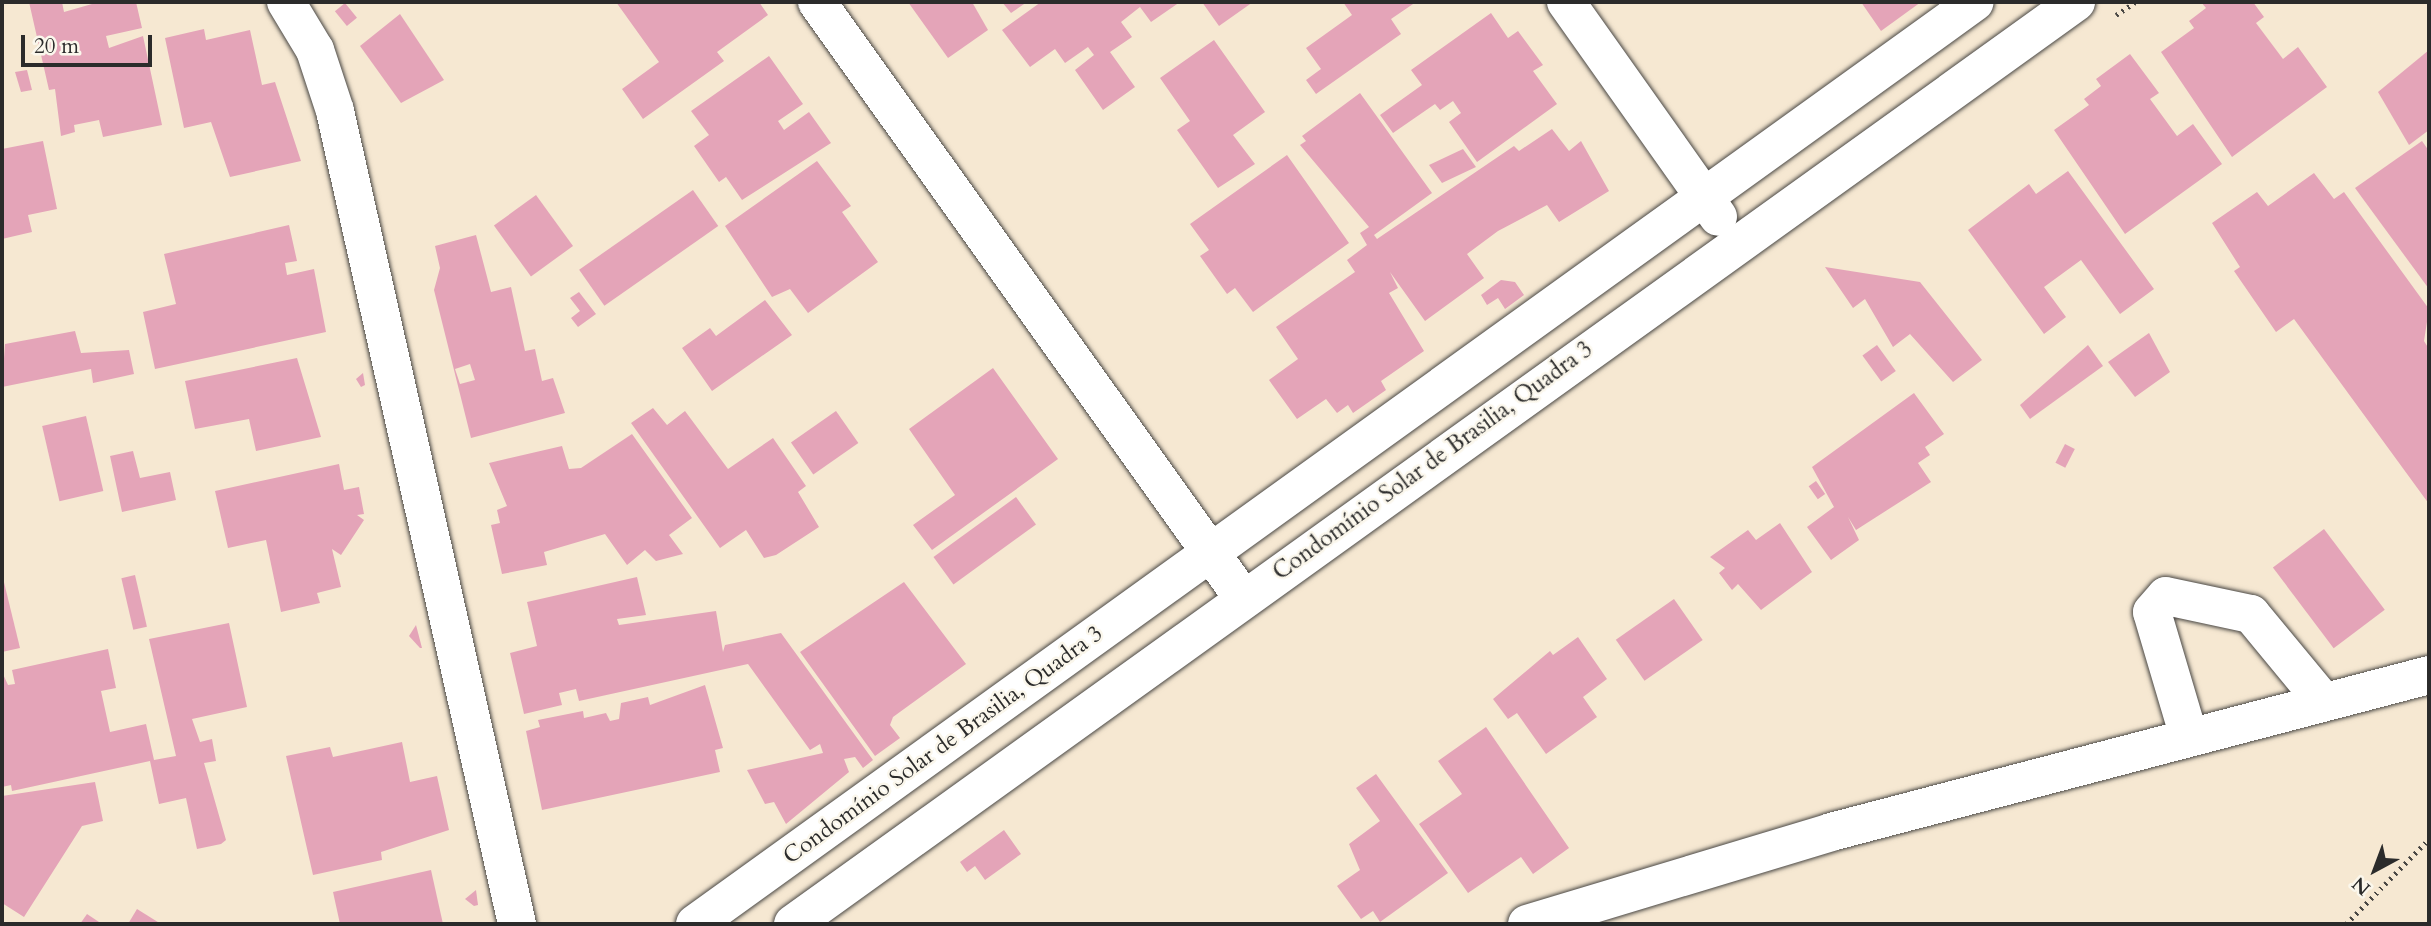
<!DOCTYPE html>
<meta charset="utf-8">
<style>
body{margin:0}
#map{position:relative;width:2431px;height:926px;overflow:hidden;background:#f6e8d2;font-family:Cardo,serif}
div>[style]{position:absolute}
.building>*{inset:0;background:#e4a4b8;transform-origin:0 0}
.path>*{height:4.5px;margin-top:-2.25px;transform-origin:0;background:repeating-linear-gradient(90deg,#494744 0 2px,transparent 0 7px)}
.roads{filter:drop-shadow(0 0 2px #494744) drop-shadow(0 0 2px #494744)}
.minor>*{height:38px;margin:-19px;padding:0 19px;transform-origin:19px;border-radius:19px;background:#fff}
span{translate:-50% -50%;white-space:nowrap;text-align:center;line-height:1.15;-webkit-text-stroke:5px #fbf7ec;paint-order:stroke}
.street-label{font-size:23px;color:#2b2b2b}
.frame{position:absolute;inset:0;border:4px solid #2b2b2b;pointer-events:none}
.north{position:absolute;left:2340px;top:835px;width:70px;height:70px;-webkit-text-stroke:5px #fbf7ec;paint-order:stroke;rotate:221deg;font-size:19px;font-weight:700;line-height:28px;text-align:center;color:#2b2b2b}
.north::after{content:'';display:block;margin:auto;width:24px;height:32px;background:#2b2b2b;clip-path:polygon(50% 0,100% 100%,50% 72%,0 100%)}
.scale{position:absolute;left:21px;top:35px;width:131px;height:32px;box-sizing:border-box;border:4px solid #2b2b2b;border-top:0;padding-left:9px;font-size:21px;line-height:24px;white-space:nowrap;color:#2b2b2b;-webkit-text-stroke:5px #fbf7ec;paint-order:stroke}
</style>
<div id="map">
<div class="building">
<div style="clip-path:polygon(29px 2px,62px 2px,64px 12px,99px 2px,136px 2px,142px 28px,106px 36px,109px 48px,143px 36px,162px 125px,103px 137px,99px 120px,74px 125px,75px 132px,61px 136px,55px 89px,49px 90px)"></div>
<div style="clip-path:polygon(616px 2px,759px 2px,768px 15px,717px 52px,724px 61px,643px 119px,622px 89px,659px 62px)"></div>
<div style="clip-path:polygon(908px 2px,972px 2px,988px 30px,948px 58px)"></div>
<div style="clip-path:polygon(1002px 2px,1027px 2px,1011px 13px)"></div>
<div style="clip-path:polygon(1041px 2px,1180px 2px,1151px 22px,1140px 7px,1121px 22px,1132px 37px,1110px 52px,1135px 87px,1103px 110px,1075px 70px,1094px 55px,1088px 47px,1065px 63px,1055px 49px,1030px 67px,1002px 30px)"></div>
<div style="clip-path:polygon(1202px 2px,1253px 2px,1219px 26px)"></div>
<div style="clip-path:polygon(1343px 2px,1416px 2px,1391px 19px,1401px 34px,1316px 94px,1306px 80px,1321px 69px,1306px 48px,1352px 15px)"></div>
<div style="clip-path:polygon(1861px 2px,1921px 2px,1881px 31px)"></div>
<div style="clip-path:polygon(2201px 2px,2253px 2px,2264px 17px,2256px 23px,2283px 59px,2298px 47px,2327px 87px,2232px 157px,2161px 52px,2194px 28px,2189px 21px,2206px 8px)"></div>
<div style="left:345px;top:3px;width:19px;height:13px;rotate:51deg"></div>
<div style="clip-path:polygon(1491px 13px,1508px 38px,1518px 31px,1543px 65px,1533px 71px,1557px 104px,1477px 162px,1449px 122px,1461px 113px,1453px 101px,1440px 110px,1435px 104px,1393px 133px,1380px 115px,1422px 85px,1411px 70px)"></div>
<div style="clip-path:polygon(400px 14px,444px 80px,401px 103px,360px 46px)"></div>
<div style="clip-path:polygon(204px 29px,206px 40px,250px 30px,262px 85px,275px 82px,301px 161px,230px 177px,211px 122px,184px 128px,165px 38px)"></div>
<div style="clip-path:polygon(1214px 40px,1265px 112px,1233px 135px,1255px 164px,1218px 188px,1177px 130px,1190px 121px,1160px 78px)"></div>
<div style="clip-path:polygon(2429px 50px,2429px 130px,2409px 145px,2378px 92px)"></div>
<div style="clip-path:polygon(2130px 54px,2159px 93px,2150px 99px,2177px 136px,2193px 124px,2222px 164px,2125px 234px,2054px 130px,2089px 105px,2084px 99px,2101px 86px,2096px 79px)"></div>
<div style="clip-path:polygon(769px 56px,803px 104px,778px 121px,784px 130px,809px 112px,831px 143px,742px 200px,726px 177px,719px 182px,694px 146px,709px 135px,691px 111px)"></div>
<div style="clip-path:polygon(27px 70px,32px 90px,21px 92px,15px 72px)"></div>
<div style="clip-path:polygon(1360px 93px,1432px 193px,1374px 235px,1377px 239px,1514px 146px,1519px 151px,1552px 129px,1569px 151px,1581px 141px,1609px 191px,1559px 222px,1547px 205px,1498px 231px,1467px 254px,1484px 278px,1425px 321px,1390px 272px,1398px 288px,1389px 293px,1424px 351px,1381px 381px,1386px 390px,1353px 413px,1348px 405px,1337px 413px,1326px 399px,1297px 419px,1269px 380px,1298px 359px,1276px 327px,1355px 272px,1347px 260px,1367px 245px,1360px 233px,1369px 227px,1300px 145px,1306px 141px,1302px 136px)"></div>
<div style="clip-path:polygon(43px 141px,57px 209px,28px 215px,32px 232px,2px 239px,2px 149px)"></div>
<div style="clip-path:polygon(2422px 141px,2429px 151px,2429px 289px,2355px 188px)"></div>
<div style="clip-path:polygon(1463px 149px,1476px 167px,1442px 183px,1429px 165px)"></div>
<div style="clip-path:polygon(1287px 155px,1349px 243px,1253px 312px,1235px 288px,1227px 294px,1200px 256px,1209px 250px,1190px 224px)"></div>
<div style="clip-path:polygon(817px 161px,851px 206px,842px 212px,878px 262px,808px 313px,790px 289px,772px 297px,725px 226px)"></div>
<div style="clip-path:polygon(2068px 171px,2154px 289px,2120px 314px,2081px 260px,2044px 287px,2066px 317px,2044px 334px,1968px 230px,2029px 184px,2036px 194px)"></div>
<div style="clip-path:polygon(2314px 173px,2334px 199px,2344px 192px,2429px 309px,2424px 341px,2429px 349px,2429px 504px,2294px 319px,2276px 332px,2234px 271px,2240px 267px,2212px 223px,2257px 192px,2268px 206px)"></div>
<div style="left:693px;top:190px;width:44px;height:139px;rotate:55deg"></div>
<div style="left:536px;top:195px;width:63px;height:52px;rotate:54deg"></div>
<div style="clip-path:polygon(289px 225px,297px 261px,285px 263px,287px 275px,314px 269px,326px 332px,155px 369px,143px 312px,176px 304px,164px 254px)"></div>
<div style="clip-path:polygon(evenodd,476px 235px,491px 292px,511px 287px,525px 351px,535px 349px,542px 381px,553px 378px,565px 413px,471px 438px,434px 290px,440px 268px,435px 246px,476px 235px,470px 364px,475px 380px,460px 384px,455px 369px,470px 364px)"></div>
<div style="clip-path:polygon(1825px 267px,1920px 282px,1982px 360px,1953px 382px,1910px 334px,1893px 347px,1865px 299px,1853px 308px)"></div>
<div style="clip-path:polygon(1501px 280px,1515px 282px,1524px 295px,1505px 309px,1498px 298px,1487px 305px,1481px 295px)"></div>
<div style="clip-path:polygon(579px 292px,596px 314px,578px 327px,571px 318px,580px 311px,570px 298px)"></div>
<div style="clip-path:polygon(765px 300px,792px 335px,712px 391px,682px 348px,710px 328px,716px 336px)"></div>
<div style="clip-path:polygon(75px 331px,81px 353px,129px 350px,134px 374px,93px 383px,91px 369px,2px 387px,5px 344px)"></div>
<div style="clip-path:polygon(2149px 333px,2170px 372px,2135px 397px,2108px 362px)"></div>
<div style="left:1877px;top:345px;width:32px;height:18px;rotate:54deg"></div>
<div style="clip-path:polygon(2088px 345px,2103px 366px,2030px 419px,2020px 405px)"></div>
<div style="clip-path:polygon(297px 358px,321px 437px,256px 451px,249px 419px,195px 429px,185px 381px)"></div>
<div style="clip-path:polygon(993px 368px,1058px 459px,932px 550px,913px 525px,955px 495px,909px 429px)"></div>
<div style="clip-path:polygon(363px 373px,365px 385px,361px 387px,356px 379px)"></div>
<div style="clip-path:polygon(1914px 393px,1944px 434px,1925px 447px,1930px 455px,1918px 463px,1931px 482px,1856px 530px,1848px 517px,1859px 540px,1831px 560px,1807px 527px,1834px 507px,1812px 467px)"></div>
<div style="clip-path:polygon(653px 408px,667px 425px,685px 411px,728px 469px,773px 438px,806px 486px,798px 492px,819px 527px,776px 555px,764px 558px,746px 530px,720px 548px,631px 423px)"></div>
<div style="left:836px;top:411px;width:39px;height:55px;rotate:55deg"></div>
<div style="left:86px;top:416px;width:77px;height:45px;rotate:77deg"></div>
<div style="clip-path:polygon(632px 434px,692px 518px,669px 535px,683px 554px,656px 561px,645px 550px,627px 565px,605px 534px,544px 552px,547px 565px,502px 574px,491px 525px,500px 523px,497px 510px,507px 506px,489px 463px,562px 446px,569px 469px,581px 468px)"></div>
<div style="left:2065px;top:444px;width:11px;height:21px;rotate:27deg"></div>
<div style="clip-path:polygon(133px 451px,140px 478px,170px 472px,176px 500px,122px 512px,110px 456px)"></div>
<div style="clip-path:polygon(339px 464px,344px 490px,359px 487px,364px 514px,357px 515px,364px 520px,341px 555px,332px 549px,341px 587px,317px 593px,320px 603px,281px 612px,266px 540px,228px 548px,215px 491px)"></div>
<div style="left:1816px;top:481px;width:16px;height:9px;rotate:55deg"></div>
<div style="left:1016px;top:497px;width:34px;height:102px;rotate:54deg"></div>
<div style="clip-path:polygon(1780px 523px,1812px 572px,1761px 610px,1738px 584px,1732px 590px,1719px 573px,1725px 568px,1710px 557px,1748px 530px,1756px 540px)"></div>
<div style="left:2324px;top:529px;width:101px;height:64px;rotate:53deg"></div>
<div style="clip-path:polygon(2px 574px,20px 648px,2px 652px)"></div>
<div style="left:135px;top:575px;width:53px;height:14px;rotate:77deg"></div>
<div style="clip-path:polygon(637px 577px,646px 615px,617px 619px,619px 625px,716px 611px,723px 652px,725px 645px,781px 633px,873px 760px,863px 768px,855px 757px,844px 759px,849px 772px,786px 824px,774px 802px,765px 804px,747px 770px,823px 753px,820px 744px,810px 750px,748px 664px,579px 701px,576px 689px,559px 693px,562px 705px,524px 714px,510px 653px,537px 646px,527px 602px)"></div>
<div style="clip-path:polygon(904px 582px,966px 664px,893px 717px,890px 725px,900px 738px,875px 756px,800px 652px)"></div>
<div style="left:1674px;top:599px;width:50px;height:71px;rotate:55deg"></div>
<div style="clip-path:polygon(229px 623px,247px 707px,192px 719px,200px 742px,212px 739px,216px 761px,204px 763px,226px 840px,221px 844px,197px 849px,186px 798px,159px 804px,150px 761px,12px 791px,11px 785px,2px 787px,2px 672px,8px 685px,15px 684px,12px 670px,108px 649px,116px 688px,101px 691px,110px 732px,146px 724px,154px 760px,176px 756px,149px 639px)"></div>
<div style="clip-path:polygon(416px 625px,422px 648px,420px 648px,409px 636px)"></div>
<div style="clip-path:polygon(1578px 637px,1607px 679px,1583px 697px,1597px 717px,1546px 754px,1517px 713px,1508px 719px,1493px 699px,1550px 651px,1553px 655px)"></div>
<div style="clip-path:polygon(705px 685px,723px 748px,715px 750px,720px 772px,542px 810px,526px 731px,540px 727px,538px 720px,583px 711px,584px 718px,606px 713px,610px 721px,619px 719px,621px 703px,648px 697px,650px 705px)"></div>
<div style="clip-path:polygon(1486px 727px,1569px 848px,1533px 874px,1521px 857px,1468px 893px,1419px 824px,1462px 794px,1438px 761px)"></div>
<div style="clip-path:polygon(402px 742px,410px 782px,437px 776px,449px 830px,381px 852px,382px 860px,313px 875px,286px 756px,330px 747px,333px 757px)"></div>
<div style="clip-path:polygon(1376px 774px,1448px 873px,1380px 922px,1373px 911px,1361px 919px,1337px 886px,1360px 870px,1349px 844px,1380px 821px,1356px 788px)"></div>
<div style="clip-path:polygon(95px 782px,103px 821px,82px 826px,24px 917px,2px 903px,2px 796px)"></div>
<div style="clip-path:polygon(1004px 830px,1021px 854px,985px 880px,975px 866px,967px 872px,960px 862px)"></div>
<div style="clip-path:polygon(431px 870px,443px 924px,340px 924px,333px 892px)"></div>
<div style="clip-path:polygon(476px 890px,478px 905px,474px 906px,465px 899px)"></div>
<div style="clip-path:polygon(137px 909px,161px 924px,128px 924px)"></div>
<div style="clip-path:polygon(87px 914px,102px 924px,80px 924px)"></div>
</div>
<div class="path">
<div style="left:2116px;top:15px;width:23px;rotate:-34deg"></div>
<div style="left:2346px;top:924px;width:119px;rotate:-45.7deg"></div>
</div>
<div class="roads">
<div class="minor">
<div style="left:286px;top:2px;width:56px;rotate:58.9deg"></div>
<div style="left:315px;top:50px;width:64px;rotate:71.8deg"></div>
<div style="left:335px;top:111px;width:833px;rotate:77.38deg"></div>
<div style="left:817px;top:2px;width:733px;rotate:54.44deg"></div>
<div style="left:1566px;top:2px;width:263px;rotate:54.7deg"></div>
<div style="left:2189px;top:737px;width:130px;rotate:-106.5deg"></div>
<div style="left:2152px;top:612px;width:21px;rotate:-49deg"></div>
<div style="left:2166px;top:596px;width:87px;rotate:12deg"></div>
<div style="left:2251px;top:614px;width:113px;rotate:50.4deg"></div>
<div style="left:695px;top:924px;width:1577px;rotate:-35.77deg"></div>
<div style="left:793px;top:924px;width:1580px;rotate:-35.7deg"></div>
<div style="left:1527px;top:924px;width:318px;rotate:-16.8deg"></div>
<div style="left:1831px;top:832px;width:618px;rotate:-14.71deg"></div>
</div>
</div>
<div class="street-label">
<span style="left:1433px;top:461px;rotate:-36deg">Condomínio Solar de Brasilia, Quadra 3</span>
<span style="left:943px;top:745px;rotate:-36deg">Condomínio Solar de Brasilia, Quadra 3</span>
</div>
<div class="frame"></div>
<div class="north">N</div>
<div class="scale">20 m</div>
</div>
